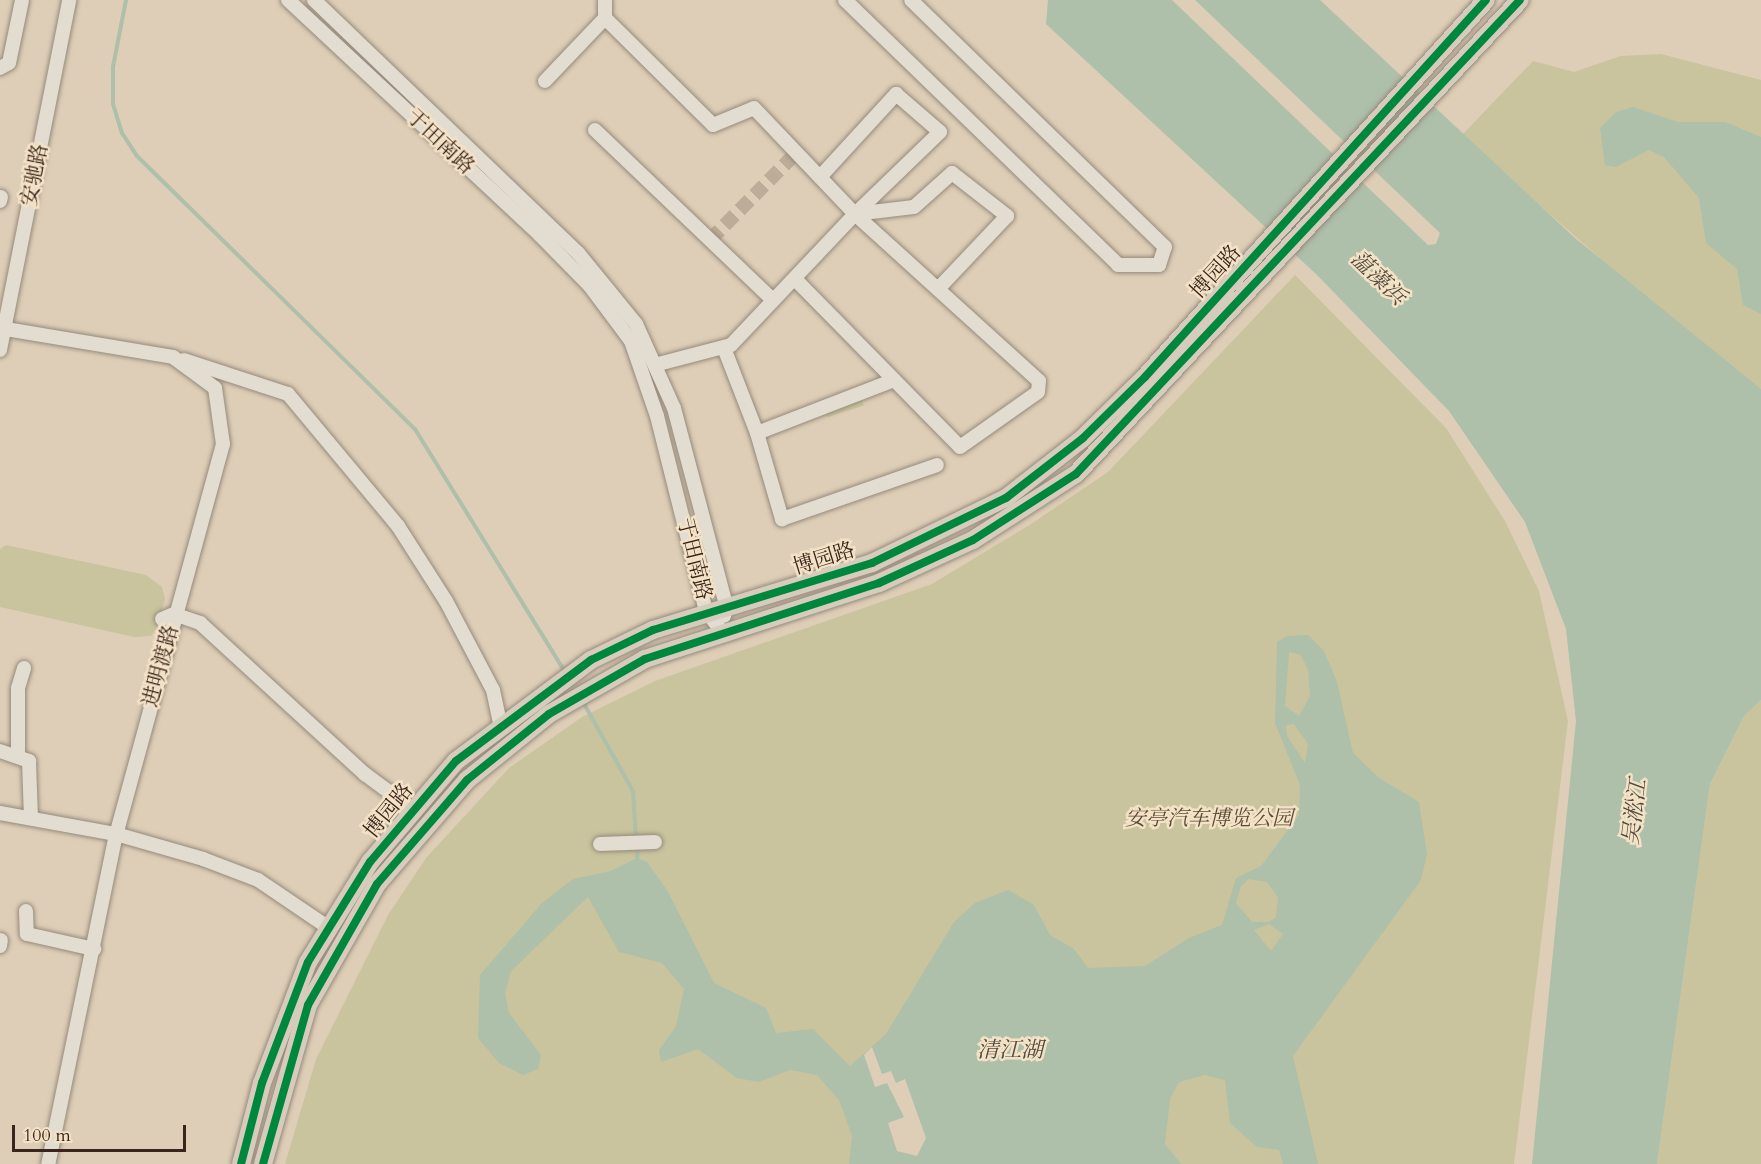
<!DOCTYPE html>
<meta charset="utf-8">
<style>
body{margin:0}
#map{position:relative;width:1761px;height:1164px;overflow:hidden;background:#deceb7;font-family:Cardo,"Noto Serif SC",serif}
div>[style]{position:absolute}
.green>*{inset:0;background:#c9c49d;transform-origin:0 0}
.water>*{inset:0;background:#aebfaa}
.pier>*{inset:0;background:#deceb7}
.stream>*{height:4px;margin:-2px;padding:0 2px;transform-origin:2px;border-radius:2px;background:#aebfaa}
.minor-tunnel>*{height:14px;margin-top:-7px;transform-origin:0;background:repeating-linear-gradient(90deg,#bdac98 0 14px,transparent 0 21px)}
.roads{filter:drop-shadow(0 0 2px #958a7c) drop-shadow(0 0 2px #958a7c)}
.minor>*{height:14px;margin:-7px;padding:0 7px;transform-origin:7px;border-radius:7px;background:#e3dcd0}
.major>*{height:18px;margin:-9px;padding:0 9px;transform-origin:9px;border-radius:9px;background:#d7ccbc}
.cycleway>*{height:8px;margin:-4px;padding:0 4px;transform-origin:4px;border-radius:4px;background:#00873e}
span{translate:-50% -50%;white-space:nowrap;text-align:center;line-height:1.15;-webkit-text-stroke:5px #f3e2c6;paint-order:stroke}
.street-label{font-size:21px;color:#3a251c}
.park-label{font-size:21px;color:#5a4b37;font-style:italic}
.water-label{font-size:22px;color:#524a3e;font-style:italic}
.scale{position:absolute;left:12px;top:1125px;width:174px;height:27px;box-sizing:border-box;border:3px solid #3a251c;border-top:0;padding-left:8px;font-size:18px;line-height:21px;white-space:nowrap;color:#3a251c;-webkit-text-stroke:4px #f3e2c6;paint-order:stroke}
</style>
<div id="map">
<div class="green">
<div style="clip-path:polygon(1661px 54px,1761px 80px,1761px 389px,1659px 310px,1461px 136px,1533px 61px,1574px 72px,1621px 56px)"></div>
<div style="clip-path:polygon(1295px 275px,1446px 428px,1505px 521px,1539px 591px,1568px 721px,1514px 1164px,285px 1164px,316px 1059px,388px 915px,426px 858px,509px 768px,582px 717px,655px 681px,932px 584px,1034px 522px,1108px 472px)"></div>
<div style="left:861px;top:397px;width:9px;height:38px;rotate:72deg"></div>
<div style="clip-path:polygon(6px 545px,146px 575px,162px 587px,165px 599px,157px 629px,151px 636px,134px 637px,0 607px,0 549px)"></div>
<div style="clip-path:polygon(1761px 700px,1761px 1164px,1657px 1164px,1710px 784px,1744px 716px)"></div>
</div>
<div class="water">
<div style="clip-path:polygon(1048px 0,1172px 0,1428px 245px,1436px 244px,1440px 233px,1195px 0,1320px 0,1575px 238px,1761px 389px,1761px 700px,1744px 716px,1710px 784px,1657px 1164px,1532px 1164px,1576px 721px,1566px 629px,1525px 522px,1449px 411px,1317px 275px,1046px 24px)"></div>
<div style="clip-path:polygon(1633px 107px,1678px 122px,1725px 122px,1761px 137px,1761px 314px,1743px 305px,1737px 269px,1706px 243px,1699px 198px,1664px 157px,1649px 150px,1616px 167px,1605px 165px,1600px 128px,1616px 112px)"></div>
<div style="clip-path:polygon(evenodd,1308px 635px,1324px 651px,1337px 682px,1353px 753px,1379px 778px,1419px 802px,1427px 854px,1421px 880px,1293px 1056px,1318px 1164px,1283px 1164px,1279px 1150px,1257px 1147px,1230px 1123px,1225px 1080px,1205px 1075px,1179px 1082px,1170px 1099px,1165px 1144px,1181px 1164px,849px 1164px,852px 1136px,839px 1100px,817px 1075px,790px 1070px,759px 1082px,737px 1078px,698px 1049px,661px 1062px,659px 1050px,676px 1026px,684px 989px,662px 963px,619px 952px,588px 897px,511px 971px,505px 993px,509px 1013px,541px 1055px,538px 1069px,523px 1075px,499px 1063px,478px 1038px,480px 975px,542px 903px,573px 879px,611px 871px,637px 858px,647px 862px,667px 890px,714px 983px,766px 1008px,776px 1033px,813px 1029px,850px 1066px,886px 1034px,954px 922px,975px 903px,1008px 890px,1034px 905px,1050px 935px,1074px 949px,1088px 968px,1145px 966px,1189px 938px,1222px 925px,1236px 878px,1261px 866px,1299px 815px,1300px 785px,1275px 723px,1277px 642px,1287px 636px,1308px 635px,1289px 652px,1301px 655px,1308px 670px,1310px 696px,1299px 716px,1285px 706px,1289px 652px,1308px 635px,1294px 724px,1308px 744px,1305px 763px,1287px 736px,1286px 725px,1294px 724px,1308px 635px,1249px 879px,1267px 882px,1278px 898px,1276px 917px,1269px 922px,1252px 922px,1236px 903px,1241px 886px,1249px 879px,1308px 635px,1269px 924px,1283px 934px,1271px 951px,1254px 930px,1269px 924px)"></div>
</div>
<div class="pier">
<div style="clip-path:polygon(872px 1047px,882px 1074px,891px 1071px,896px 1083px,905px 1079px,926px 1138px,917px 1156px,897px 1151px,888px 1123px,904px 1117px,887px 1083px,875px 1087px,864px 1055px)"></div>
</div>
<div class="stream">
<div style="left:126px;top:0;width:68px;rotate:101deg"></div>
<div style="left:113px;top:67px;width:37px;rotate:90deg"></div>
<div style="left:113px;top:104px;width:30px;rotate:73deg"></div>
<div style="left:122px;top:133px;width:27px;rotate:57deg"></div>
<div style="left:137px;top:156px;width:390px;rotate:44.5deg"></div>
<div style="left:415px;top:429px;width:286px;rotate:58.3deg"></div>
<div style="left:583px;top:702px;width:102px;rotate:60.7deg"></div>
<div style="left:633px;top:791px;width:49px;rotate:86.5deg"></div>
<div style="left:637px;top:858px;width:11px;rotate:-85deg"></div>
</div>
<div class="minor-tunnel">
<div style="left:710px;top:240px;width:122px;rotate:-45.3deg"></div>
</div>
<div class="roads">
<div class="minor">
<div style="left:288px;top:0;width:343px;rotate:43deg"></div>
<div style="left:539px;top:234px;width:73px;rotate:45.6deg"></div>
<div style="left:590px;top:286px;width:69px;rotate:53.3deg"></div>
<div style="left:631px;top:341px;width:79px;rotate:70.9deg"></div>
<div style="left:657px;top:416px;width:201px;rotate:75.9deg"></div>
<div style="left:706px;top:611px;width:24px;rotate:52deg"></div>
<div style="left:314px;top:0;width:366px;rotate:43.8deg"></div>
<div style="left:578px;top:253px;width:92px;rotate:50.8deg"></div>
<div style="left:636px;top:324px;width:92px;rotate:65.7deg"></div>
<div style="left:674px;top:408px;width:204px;rotate:75.2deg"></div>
<div style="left:726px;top:605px;width:11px;rotate:100deg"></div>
<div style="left:845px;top:0;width:380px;rotate:44.1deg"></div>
<div style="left:1118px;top:265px;width:41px"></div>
<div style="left:1159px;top:265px;width:19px;rotate:-72deg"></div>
<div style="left:1165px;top:247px;width:354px;rotate:-135.8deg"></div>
<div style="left:605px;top:18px;width:152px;rotate:44.7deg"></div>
<div style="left:713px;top:125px;width:44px;rotate:-22.5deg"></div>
<div style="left:754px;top:108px;width:146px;rotate:46.4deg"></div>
<div style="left:855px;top:214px;width:180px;rotate:133.4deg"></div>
<div style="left:731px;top:345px;width:75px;rotate:165.4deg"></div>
<div style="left:0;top:68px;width:10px;rotate:-29deg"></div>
<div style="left:9px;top:63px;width:64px;rotate:-78.3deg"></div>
<div style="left:545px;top:81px;width:87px;rotate:-46.4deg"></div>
<div style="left:605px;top:18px;width:18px;rotate:-90deg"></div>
<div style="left:595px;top:130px;width:246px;rotate:43.7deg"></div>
<div style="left:820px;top:177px;width:113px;rotate:-47.5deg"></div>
<div style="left:896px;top:94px;width:58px;rotate:40.8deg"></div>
<div style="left:940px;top:132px;width:118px;rotate:136deg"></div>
<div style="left:0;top:201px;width:4px;rotate:-76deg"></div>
<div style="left:855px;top:214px;width:59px;rotate:-6.8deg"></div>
<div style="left:914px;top:207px;width:51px;rotate:-41.8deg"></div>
<div style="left:952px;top:173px;width:70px;rotate:38deg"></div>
<div style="left:1007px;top:216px;width:100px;rotate:133.4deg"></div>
<div style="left:795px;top:279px;width:235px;rotate:45.5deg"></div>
<div style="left:960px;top:447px;width:95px;rotate:-35.2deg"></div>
<div style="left:1038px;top:392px;width:11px;rotate:-85deg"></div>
<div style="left:1039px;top:381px;width:248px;rotate:-137.8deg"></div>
<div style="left:0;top:328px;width:175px;rotate:9.5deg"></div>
<div style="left:173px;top:357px;width:52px;rotate:36.4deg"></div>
<div style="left:215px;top:388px;width:57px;rotate:81.9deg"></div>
<div style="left:223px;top:444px;width:404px;rotate:105.3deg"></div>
<div style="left:116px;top:834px;width:337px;rotate:101.6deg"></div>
<div style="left:724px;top:348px;width:91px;rotate:68.8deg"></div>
<div style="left:757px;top:433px;width:147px;rotate:-21.1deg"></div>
<div style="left:0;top:350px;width:357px;rotate:-78.8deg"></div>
<div style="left:184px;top:360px;width:109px;rotate:18.1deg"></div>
<div style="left:288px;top:394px;width:172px;rotate:50.2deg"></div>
<div style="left:398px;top:526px;width:89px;rotate:57.4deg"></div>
<div style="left:446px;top:601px;width:101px;rotate:62.2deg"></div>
<div style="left:493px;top:690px;width:34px;rotate:78deg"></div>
<div style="left:757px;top:433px;width:90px;rotate:73.8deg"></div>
<div style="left:782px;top:519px;width:164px;rotate:-19.2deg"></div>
<div style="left:162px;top:619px;width:13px;rotate:-23deg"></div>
<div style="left:174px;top:614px;width:28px;rotate:19deg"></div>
<div style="left:200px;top:623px;width:224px;rotate:42.5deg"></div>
<div style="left:365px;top:774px;width:59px;rotate:36.7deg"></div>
<div style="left:0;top:751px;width:31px;rotate:19deg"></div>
<div style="left:29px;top:761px;width:57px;rotate:88deg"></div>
<div style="left:18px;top:755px;width:67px;rotate:-90deg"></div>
<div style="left:18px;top:688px;width:21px;rotate:-73deg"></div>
<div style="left:0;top:813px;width:118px;rotate:10.3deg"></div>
<div style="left:116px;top:834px;width:91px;rotate:16deg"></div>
<div style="left:203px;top:859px;width:59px;rotate:20.9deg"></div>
<div style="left:258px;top:880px;width:86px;rotate:34.1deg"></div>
<div style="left:600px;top:844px;width:55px;rotate:-2.1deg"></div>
<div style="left:26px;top:911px;width:23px;rotate:88deg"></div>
<div style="left:27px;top:934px;width:69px;rotate:12.6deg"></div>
<div style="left:0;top:946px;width:6px;rotate:-81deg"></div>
</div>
<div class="major">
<div style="left:241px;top:1164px;width:84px;rotate:-75.5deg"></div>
<div style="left:262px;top:1083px;width:129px;rotate:-69.2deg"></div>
<div style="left:308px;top:962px;width:118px;rotate:-58.2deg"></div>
<div style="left:370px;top:862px;width:133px;rotate:-49.6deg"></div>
<div style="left:456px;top:761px;width:169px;rotate:-36.8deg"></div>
<div style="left:591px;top:660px;width:69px;rotate:-25.8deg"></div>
<div style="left:653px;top:630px;width:229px;rotate:-17deg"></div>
<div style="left:872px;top:563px;width:149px;rotate:-25.9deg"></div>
<div style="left:1006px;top:498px;width:98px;rotate:-37.9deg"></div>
<div style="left:1083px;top:438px;width:87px;rotate:-44.5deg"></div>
<div style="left:1145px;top:377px;width:508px;rotate:-47.87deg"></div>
<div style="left:263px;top:1164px;width:165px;rotate:-74.2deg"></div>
<div style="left:308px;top:1005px;width:139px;rotate:-60.3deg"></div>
<div style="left:377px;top:884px;width:138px;rotate:-49.1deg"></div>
<div style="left:467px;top:780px;width:105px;rotate:-38.8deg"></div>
<div style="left:549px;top:714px;width:111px;rotate:-29.8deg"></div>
<div style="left:645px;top:659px;width:246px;rotate:-18deg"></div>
<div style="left:879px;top:583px;width:103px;rotate:-24.6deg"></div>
<div style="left:973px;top:540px;width:122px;rotate:-32.7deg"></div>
<div style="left:1076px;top:474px;width:649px;rotate:-46.87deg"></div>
</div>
</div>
<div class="cycleway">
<div style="left:241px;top:1164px;width:84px;rotate:-75.5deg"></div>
<div style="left:262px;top:1083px;width:129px;rotate:-69.2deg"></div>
<div style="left:308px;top:962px;width:118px;rotate:-58.2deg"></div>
<div style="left:370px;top:862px;width:133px;rotate:-49.6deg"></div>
<div style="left:456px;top:761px;width:169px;rotate:-36.8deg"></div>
<div style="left:591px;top:660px;width:69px;rotate:-25.8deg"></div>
<div style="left:653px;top:630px;width:229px;rotate:-17deg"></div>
<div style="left:872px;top:563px;width:149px;rotate:-25.9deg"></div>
<div style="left:1006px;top:498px;width:98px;rotate:-37.9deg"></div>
<div style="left:1083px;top:438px;width:87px;rotate:-44.5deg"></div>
<div style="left:1145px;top:377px;width:508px;rotate:-47.87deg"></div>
<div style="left:263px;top:1164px;width:165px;rotate:-74.2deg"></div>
<div style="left:308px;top:1005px;width:139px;rotate:-60.3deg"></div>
<div style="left:377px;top:884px;width:138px;rotate:-49.1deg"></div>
<div style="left:467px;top:780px;width:105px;rotate:-38.8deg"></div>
<div style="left:549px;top:714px;width:111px;rotate:-29.8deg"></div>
<div style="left:645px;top:659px;width:246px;rotate:-18deg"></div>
<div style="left:879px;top:583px;width:103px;rotate:-24.6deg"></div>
<div style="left:973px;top:540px;width:122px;rotate:-32.7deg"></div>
<div style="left:1076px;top:474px;width:649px;rotate:-46.87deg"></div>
</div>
<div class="street-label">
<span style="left:440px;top:142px;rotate:43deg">于田南路</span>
<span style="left:35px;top:175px;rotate:-79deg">安驰路</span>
<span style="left:1216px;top:272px;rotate:-48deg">博园路</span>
<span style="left:694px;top:559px;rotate:76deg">于田南路</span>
<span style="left:824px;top:559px;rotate:-17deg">博园路</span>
<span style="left:161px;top:666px;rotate:-75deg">进明渡路</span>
<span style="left:389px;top:811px;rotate:-51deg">博园路</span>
</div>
<div class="park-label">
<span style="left:1209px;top:819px">安亭汽车博览公园</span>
</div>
<div class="water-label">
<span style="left:1378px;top:278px;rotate:44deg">蕰藻浜</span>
<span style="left:1635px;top:812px;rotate:-83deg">吴淞江</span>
<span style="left:1010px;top:1051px">清江湖</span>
</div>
<div class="scale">100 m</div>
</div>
